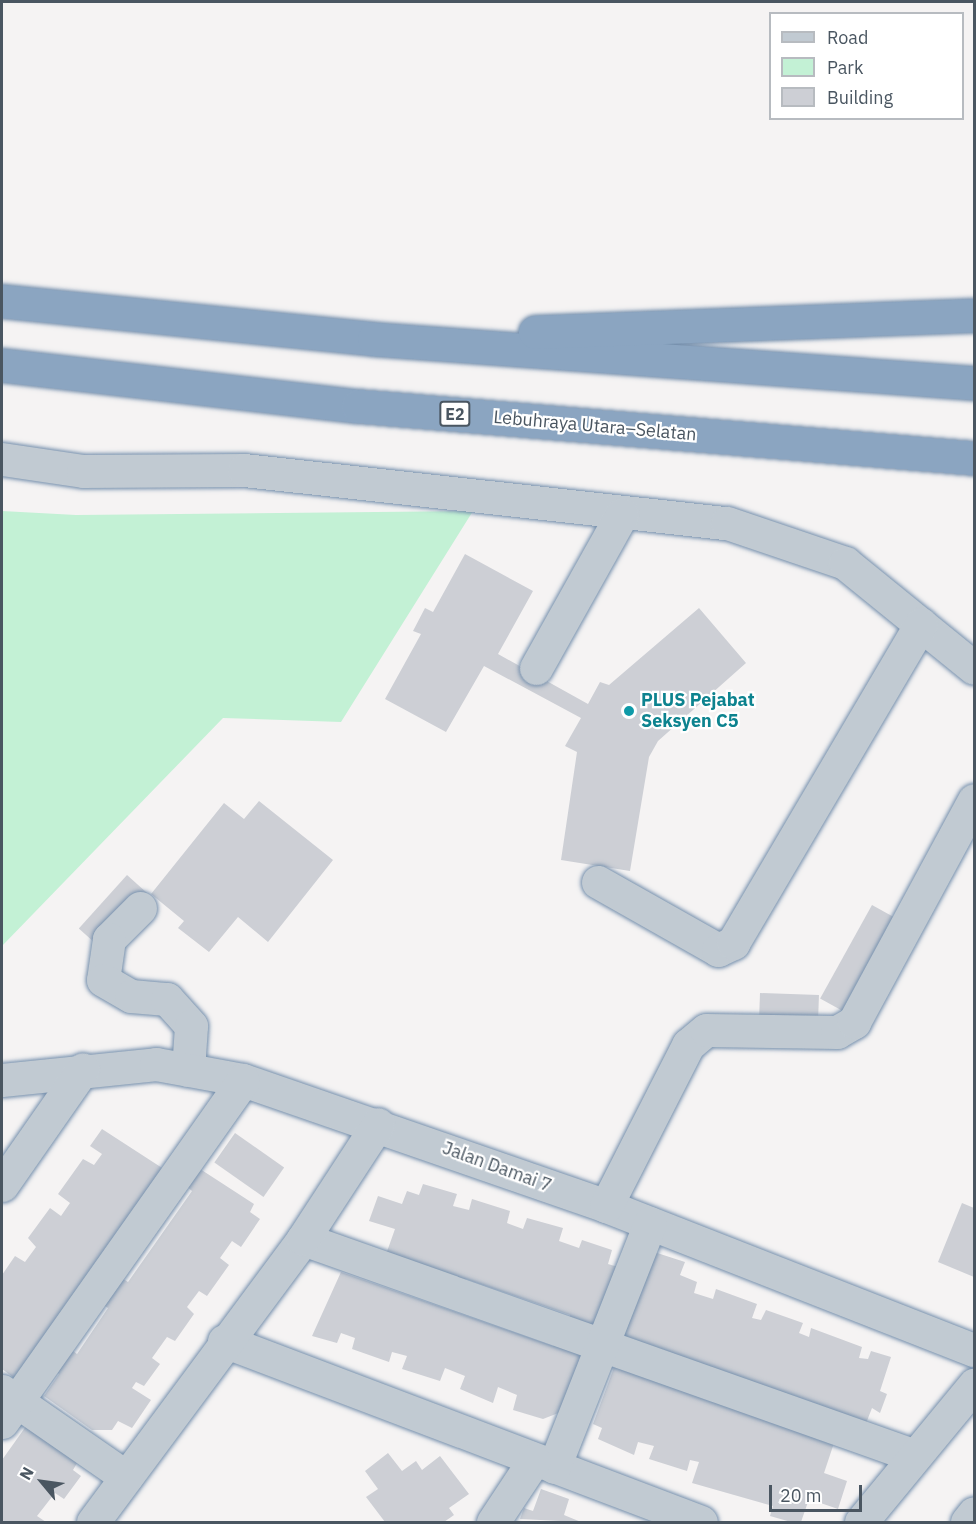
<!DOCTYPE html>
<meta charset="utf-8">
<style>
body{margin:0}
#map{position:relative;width:976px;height:1524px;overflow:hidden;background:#f5f3f3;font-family:"IBM Plex Sans",sans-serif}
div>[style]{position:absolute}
.green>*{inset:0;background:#c3f1d5}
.building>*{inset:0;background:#cdcfd5;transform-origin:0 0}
.roads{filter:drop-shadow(0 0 2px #7690ad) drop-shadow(0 0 2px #7690ad)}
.minor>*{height:33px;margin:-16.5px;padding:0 16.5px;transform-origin:16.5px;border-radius:16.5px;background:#c1cad2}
.highway>*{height:33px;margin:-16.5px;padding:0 16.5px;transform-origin:16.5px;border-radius:16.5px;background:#8ba5c1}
.dots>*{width:16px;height:16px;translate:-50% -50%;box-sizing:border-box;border:3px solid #fff;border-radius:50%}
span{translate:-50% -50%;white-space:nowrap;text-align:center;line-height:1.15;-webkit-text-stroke:4.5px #fff;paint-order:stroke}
.shield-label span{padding:2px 4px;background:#fff;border:2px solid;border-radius:4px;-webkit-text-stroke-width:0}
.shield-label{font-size:16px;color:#4a5661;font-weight:700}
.street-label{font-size:18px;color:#4a5661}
.culture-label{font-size:18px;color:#0d838f;font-weight:700}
.left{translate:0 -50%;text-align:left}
.frame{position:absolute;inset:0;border:3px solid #4a5661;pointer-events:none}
.legend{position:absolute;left:769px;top:12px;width:195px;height:108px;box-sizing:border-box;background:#fff;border:2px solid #b7bbc0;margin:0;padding:8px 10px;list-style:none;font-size:18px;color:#4a5661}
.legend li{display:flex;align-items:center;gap:12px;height:30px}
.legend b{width:30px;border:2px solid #b7bbc0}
.north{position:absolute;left:12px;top:1452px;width:60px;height:60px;-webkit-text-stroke:4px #fff;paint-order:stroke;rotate:299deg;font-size:16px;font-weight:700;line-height:24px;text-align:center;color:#4a5661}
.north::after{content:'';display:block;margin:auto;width:21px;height:27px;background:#4a5661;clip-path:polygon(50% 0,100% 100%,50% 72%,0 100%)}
.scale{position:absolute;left:769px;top:1485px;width:93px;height:27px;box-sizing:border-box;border:3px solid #4a5661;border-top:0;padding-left:8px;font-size:18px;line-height:21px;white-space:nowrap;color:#4a5661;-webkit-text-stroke:4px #fff;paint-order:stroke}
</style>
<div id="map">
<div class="green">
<div style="clip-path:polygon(2px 511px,76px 515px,473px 511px,341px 722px,223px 718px,2px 946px)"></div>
</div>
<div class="building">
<div style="clip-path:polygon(465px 554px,533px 591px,498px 654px,588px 704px,600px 682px,609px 685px,699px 608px,746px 663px,658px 741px,649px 757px,630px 871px,561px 860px,577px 752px,565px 746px,581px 718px,484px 666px,446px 732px,385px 699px,421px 634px,413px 631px,425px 608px,433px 612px)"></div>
<div style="clip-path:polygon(259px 801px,333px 860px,268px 942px,238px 917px,209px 952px,178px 928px,184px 921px,151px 894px,224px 803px,244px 819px)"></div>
<div style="left:127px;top:875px;width:27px;height:72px;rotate:42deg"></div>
<div style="left:872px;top:905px;width:31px;height:107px;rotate:29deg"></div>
<div style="left:760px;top:993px;width:59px;height:26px;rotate:2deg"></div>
<div style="clip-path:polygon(102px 1129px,173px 1175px,17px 1380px,2px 1369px,2px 1275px,15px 1256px,25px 1262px,36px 1247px,28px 1238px,50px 1208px,61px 1216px,70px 1203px,58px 1194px,83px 1159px,94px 1165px,102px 1154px,90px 1146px)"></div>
<div style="left:235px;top:1133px;width:60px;height:36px;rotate:35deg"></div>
<div style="clip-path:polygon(197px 1167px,254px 1204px,250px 1212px,260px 1219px,241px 1247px,232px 1241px,220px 1258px,229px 1265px,207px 1296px,199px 1291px,187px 1307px,194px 1314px,175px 1341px,167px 1337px,152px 1358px,160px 1364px,144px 1386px,136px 1382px,132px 1388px,151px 1400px,132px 1428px,118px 1421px,112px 1430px,92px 1430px,44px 1396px,59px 1374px,54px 1370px,69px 1348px,77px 1354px,108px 1308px,100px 1303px,120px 1277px,128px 1282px,192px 1191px,185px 1185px)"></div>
<div style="clip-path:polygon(423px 1184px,457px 1194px,453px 1206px,469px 1210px,472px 1199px,510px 1211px,507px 1223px,523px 1229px,527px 1218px,563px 1228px,559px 1241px,579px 1248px,582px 1240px,612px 1250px,608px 1264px,618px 1267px,595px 1333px,568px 1326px,570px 1315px,466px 1279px,465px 1286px,384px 1260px,395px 1229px,369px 1221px,378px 1196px,402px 1204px,407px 1191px,419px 1195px)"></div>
<div style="clip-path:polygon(962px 1203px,974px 1208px,974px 1277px,938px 1262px)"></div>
<div style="clip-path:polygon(654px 1252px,685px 1262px,680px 1275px,697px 1282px,694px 1293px,713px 1299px,716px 1289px,757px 1304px,752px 1318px,761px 1320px,766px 1310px,803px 1323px,799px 1333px,809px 1337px,811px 1328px,862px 1347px,859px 1358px,868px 1359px,871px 1351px,891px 1357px,880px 1391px,887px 1394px,880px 1413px,872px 1408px,865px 1426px,618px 1344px)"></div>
<div style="clip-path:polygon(341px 1272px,553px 1346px,554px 1340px,583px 1350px,561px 1412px,543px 1419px,513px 1410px,517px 1395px,498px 1387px,493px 1403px,460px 1389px,465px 1376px,445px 1368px,440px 1381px,402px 1369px,407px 1356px,392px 1352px,389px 1362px,352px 1349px,355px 1338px,341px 1333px,337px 1343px,312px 1336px)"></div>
<div style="clip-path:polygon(615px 1365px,834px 1443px,824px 1473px,847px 1481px,838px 1509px,809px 1499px,801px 1522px,791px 1522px,770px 1516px,773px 1506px,692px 1483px,699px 1462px,690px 1460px,687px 1471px,649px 1459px,654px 1446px,638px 1442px,634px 1455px,598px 1439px,602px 1428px,593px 1424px)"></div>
<div style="clip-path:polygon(29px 1422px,80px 1458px,73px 1470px,81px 1476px,64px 1499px,55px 1493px,37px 1516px,46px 1522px,2px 1522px,2px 1460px)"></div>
<div style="clip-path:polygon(388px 1453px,402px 1471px,416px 1461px,422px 1470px,440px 1456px,469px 1494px,449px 1508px,454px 1515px,444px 1522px,385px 1522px,366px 1497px,378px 1489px,365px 1471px)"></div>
<div style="clip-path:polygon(541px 1489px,569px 1499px,564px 1515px,581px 1522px,520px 1519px,524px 1508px,533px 1511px)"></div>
</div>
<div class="roads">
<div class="minor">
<div style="left:2px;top:459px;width:82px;rotate:8.4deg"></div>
<div style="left:83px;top:471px;width:161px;rotate:-0.4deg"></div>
<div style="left:244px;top:470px;width:486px;rotate:6.3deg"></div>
<div style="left:727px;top:523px;width:125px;rotate:18.7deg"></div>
<div style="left:845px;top:563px;width:166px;rotate:39.1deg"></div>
<div style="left:536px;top:668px;width:176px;rotate:-60.8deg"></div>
<div style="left:598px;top:882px;width:138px;rotate:29.5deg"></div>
<div style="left:718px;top:950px;width:17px;rotate:-25deg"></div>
<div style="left:733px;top:943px;width:370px;rotate:-59.5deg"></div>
<div style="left:140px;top:908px;width:44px;rotate:135deg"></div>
<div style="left:109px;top:939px;width:41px;rotate:98.3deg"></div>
<div style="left:103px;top:980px;width:32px;rotate:30deg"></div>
<div style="left:131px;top:996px;width:36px;rotate:5deg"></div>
<div style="left:167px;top:999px;width:36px;rotate:48deg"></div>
<div style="left:191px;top:1026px;width:44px;rotate:93.9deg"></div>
<div style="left:2px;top:1080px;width:155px;rotate:-5.9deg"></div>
<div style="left:156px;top:1064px;width:88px;rotate:10.4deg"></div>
<div style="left:243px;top:1080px;width:384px;rotate:19.1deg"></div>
<div style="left:606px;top:1206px;width:395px;rotate:21.4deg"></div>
<div style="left:2px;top:1185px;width:141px;rotate:-55.1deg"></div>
<div style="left:606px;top:1206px;width:181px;rotate:-63deg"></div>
<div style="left:688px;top:1045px;width:23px;rotate:-40deg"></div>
<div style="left:706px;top:1030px;width:131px;rotate:0.9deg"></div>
<div style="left:837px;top:1032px;width:20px;rotate:-30deg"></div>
<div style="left:854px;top:1022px;width:252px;rotate:-61.6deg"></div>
<div style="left:303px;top:1239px;width:649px;rotate:19.52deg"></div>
<div style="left:224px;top:1341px;width:510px;rotate:20.78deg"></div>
<div style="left:2px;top:1391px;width:151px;rotate:34.7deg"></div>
<div style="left:2px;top:1422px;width:418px;rotate:-54.8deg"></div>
<div style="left:554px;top:1467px;width:262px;rotate:-68.5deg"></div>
<div style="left:93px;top:1522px;width:352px;rotate:-53.4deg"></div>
<div style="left:303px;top:1239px;width:137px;rotate:-56.9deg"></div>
<div style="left:493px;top:1522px;width:74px;rotate:-56.5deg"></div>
<div style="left:861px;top:1522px;width:178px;rotate:-50.5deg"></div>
<div style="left:967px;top:1522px;width:11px;rotate:-52deg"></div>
</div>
<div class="highway">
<div style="left:2px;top:301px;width:374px;rotate:5.8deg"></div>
<div style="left:374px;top:339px;width:602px;rotate:4.19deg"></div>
<div style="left:535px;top:332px;width:439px;rotate:-2.2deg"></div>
<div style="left:2px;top:365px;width:358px;rotate:6.6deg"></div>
<div style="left:358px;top:406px;width:618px;rotate:4.83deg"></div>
</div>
</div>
<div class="dots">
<div style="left:629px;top:711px;background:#0f9aa8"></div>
</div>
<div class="shield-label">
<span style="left:455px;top:414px">E2</span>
</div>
<div class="street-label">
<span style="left:595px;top:426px;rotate:5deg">Lebuhraya Utara–Selatan</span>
<span style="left:497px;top:1167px;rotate:20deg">Jalan Damai 7</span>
</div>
<div class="culture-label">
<span class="left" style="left:641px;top:711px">PLUS Pejabat<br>Seksyen C5</span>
</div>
<div class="frame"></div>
<ul class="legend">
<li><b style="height:8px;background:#c1cad2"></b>Road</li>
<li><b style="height:16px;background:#c3f1d5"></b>Park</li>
<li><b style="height:16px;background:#cdcfd5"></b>Building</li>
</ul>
<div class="north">N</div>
<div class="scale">20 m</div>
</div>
